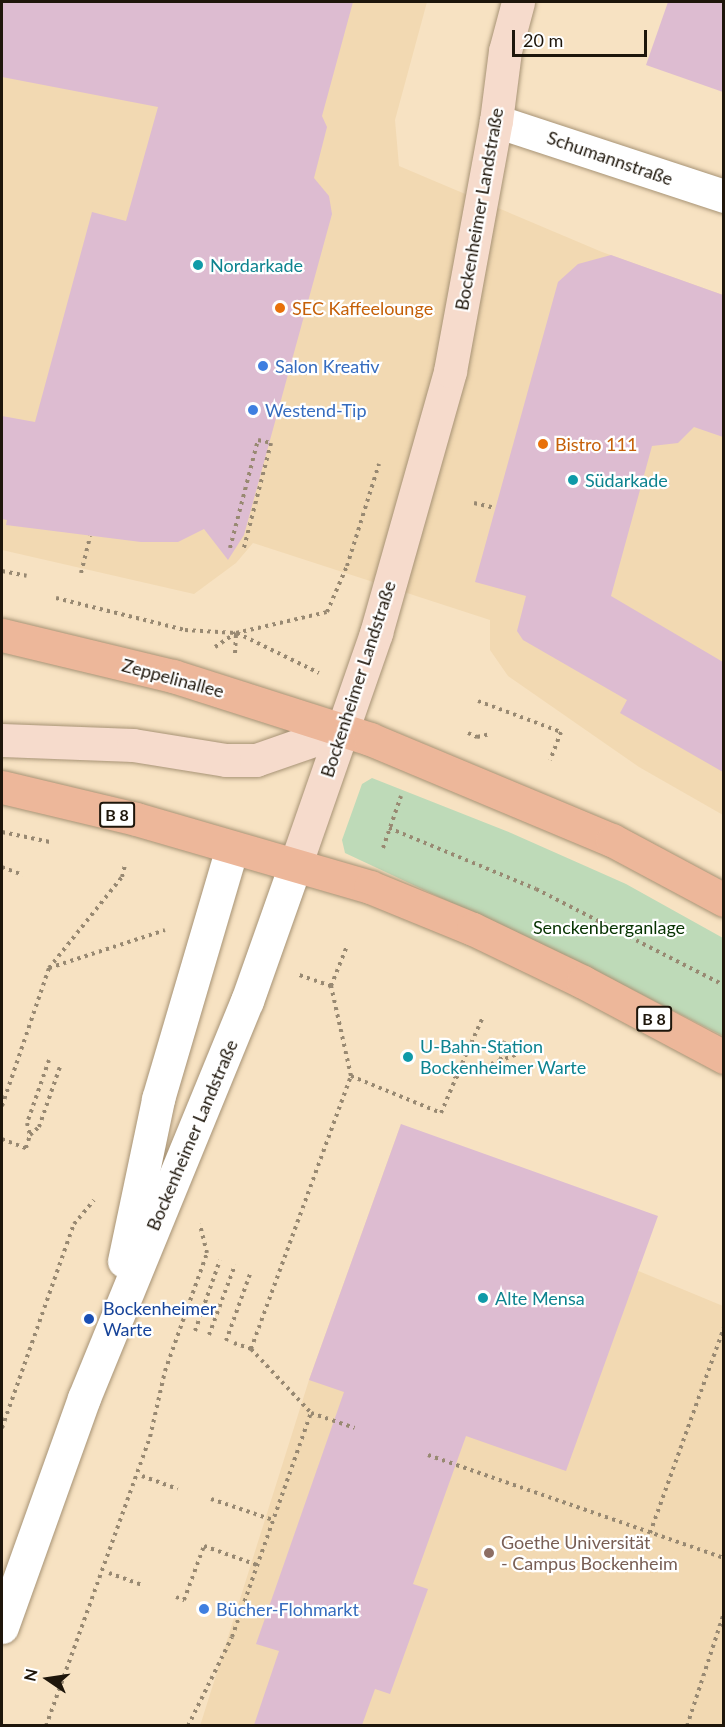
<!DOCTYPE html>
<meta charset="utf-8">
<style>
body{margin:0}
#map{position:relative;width:725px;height:1727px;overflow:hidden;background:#f7e2c2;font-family:Lato,sans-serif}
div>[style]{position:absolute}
.built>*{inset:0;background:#f2d9b2}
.green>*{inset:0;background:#bedab8}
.building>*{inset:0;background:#ddbcd1}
.path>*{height:4px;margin-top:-2px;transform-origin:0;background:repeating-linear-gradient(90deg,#988972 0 3px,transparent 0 7.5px)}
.roads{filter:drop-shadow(0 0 2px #a79375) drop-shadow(0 0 2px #a79375)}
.minor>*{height:33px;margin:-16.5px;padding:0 16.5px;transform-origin:16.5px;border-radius:16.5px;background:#fff}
.tertiary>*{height:33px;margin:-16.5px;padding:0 16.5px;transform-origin:16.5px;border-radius:16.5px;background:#fff}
.secondary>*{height:33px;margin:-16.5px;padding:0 16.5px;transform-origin:16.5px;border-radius:16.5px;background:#f6dbcc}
.primary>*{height:33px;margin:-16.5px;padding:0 16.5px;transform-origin:16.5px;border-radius:16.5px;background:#edb79a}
.dots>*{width:16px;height:16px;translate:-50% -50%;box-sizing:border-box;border:3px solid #fff;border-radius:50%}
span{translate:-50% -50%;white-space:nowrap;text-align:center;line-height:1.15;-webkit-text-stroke:4.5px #fff;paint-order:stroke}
.shield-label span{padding:2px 4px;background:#fff;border:2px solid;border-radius:4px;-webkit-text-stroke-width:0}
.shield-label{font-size:16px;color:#1e160b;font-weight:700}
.street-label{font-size:18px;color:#1e160b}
.culture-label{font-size:18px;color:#0d838f}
.left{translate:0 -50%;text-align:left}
.food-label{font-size:18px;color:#c56008}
.shop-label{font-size:18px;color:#366cbe}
.park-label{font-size:18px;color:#063300}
.transit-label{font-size:18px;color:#164399}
.education-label{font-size:18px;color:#785e54}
.frame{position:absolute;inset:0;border:3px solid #1e160b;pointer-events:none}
.north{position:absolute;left:18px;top:1649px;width:60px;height:60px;-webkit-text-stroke:4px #fff;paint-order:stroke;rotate:283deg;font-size:16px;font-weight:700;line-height:24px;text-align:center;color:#1e160b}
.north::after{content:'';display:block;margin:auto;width:21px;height:27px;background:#1e160b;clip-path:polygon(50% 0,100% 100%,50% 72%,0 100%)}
.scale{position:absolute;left:512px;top:30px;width:135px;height:27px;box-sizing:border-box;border:3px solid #1e160b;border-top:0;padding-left:8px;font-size:18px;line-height:21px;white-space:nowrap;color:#1e160b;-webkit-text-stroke:4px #fff;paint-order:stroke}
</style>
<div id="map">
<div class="built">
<div style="clip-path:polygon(2px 2px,427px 2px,395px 120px,399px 166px,602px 252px,723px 295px,723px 815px,639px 767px,508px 676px,490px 650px,490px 620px,253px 543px,236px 563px,194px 594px,2px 550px)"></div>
<div style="clip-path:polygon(401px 1124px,438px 1188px,723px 1306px,723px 1725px,200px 1726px,309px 1380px)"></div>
</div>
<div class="green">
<div style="clip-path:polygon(372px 778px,511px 833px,626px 884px,723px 938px,723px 1036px,584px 965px,345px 853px,342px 840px,362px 784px)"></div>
</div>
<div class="building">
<div style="clip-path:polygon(2px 2px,353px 2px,322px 116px,327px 127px,314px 178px,329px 196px,332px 214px,244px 535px,228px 560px,204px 529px,178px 542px,141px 542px,6px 525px,7px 520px,2px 519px,2px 416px,35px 422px,92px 212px,126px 221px,158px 107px,2px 77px)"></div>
<div style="clip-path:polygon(668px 2px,723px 2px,723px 92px,646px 65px)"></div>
<div style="clip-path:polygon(611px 255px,723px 295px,723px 437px,694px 427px,678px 443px,652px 446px,611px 596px,723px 662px,723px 772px,620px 713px,627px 700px,523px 640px,517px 631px,526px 596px,475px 582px,558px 282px,578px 264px)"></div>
<div style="clip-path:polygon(401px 1124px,658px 1216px,566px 1471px,466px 1436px,413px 1584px,428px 1589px,390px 1694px,375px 1689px,362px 1725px,254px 1725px,279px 1651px,256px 1644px,344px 1392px,309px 1380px)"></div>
</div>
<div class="path">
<div style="left:474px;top:503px;width:22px;rotate:13deg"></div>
<div style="left:230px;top:548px;width:112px;rotate:-75.5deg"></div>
<div style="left:258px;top:440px;width:13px;rotate:13deg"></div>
<div style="left:271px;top:443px;width:112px;rotate:104.5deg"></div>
<div style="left:2px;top:571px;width:25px;rotate:11deg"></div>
<div style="left:81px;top:573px;width:38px;rotate:-76deg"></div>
<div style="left:56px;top:598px;width:133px;rotate:13.9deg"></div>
<div style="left:185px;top:630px;width:51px;rotate:3.4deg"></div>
<div style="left:236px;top:633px;width:93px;rotate:-13deg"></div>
<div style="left:327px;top:612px;width:50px;rotate:-66.5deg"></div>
<div style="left:347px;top:566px;width:107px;rotate:-72.6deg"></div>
<div style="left:237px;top:633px;width:91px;rotate:26deg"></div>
<div style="left:215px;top:647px;width:25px;rotate:-34deg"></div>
<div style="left:235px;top:653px;width:20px;rotate:-87deg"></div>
<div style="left:478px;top:701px;width:89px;rotate:20.5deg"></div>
<div style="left:561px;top:732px;width:30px;rotate:111deg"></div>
<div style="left:468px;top:733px;width:10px;rotate:24deg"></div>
<div style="left:477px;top:737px;width:13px;rotate:-13deg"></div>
<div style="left:389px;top:828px;width:159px;rotate:22.5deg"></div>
<div style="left:536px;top:889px;width:211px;rotate:27.1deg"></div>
<div style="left:2px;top:832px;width:49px;rotate:11.8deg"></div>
<div style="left:383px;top:848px;width:55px;rotate:-70.9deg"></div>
<div style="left:2px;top:867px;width:22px;rotate:21deg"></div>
<div style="left:49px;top:968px;width:117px;rotate:-51.3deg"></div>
<div style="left:122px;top:877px;width:12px;rotate:-76deg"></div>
<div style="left:331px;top:986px;width:43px;rotate:-68.2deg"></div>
<div style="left:502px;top:1042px;width:23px;rotate:25deg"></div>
<div style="left:49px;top:1060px;width:67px;rotate:109.2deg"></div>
<div style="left:27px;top:1123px;width:12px;rotate:76deg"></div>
<div style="left:30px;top:1135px;width:12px;rotate:-42deg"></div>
<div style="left:39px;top:1127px;width:67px;rotate:-70.8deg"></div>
<div style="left:500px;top:1060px;width:17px;rotate:-65deg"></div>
<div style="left:440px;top:1070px;width:17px;rotate:24deg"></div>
<div style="left:456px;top:1077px;width:66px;rotate:-65.8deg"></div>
<div style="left:351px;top:1076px;width:97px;rotate:22.3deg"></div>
<div style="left:441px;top:1113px;width:39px;rotate:-67deg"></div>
<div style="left:456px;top:1077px;width:72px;rotate:-20.5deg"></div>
<div style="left:523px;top:1052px;width:13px;rotate:-63deg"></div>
<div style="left:2px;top:1106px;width:146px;rotate:-71.2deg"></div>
<div style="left:49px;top:968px;width:122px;rotate:-18.1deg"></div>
<div style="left:2px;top:1139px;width:26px;rotate:21deg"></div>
<div style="left:26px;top:1148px;width:14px;rotate:-73deg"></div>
<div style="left:195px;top:1331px;width:75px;rotate:-70.6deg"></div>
<div style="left:209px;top:1335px;width:75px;rotate:-69.6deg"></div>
<div style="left:226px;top:1341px;width:74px;rotate:-70.3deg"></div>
<div style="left:234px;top:1343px;width:18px;rotate:19deg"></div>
<div style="left:251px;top:1349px;width:291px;rotate:-69.9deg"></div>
<div style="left:351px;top:1076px;width:92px;rotate:-102.5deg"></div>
<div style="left:331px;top:986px;width:34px;rotate:-161deg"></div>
<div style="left:251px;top:1349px;width:88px;rotate:46.8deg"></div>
<div style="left:311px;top:1413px;width:46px;rotate:18.8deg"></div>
<div style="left:2px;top:1428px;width:216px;rotate:-70.6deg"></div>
<div style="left:74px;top:1224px;width:31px;rotate:-50deg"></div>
<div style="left:428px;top:1455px;width:313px;rotate:19.2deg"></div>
<div style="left:142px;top:1476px;width:38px;rotate:20deg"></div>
<div style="left:211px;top:1499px;width:65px;rotate:18.7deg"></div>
<div style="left:650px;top:1533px;width:219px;rotate:-70.2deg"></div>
<div style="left:109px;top:1573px;width:37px;rotate:20deg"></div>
<div style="left:176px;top:1597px;width:9px;rotate:21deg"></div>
<div style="left:184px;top:1600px;width:58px;rotate:-69.7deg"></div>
<div style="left:204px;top:1546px;width:56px;rotate:19.7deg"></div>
<div style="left:46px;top:1726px;width:307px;rotate:-70.2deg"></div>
<div style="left:150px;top:1437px;width:68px;rotate:-77.2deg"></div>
<div style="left:165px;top:1371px;width:125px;rotate:-70.4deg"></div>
<div style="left:207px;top:1253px;width:30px;rotate:-104deg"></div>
<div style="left:188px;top:1726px;width:99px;rotate:-63.7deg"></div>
<div style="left:232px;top:1637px;width:238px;rotate:-70.6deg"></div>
<div style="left:687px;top:1726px;width:119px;rotate:-71.9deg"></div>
</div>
<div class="roads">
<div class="minor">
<div style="left:496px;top:121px;width:240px;rotate:18.2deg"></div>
</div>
<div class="tertiary">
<div style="left:124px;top:1261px;width:166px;rotate:-78.1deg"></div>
<div style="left:158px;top:1099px;width:262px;rotate:-73.6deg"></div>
<div style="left:2px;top:1627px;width:243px;rotate:-70.3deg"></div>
<div style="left:84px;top:1398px;width:429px;rotate:-67.7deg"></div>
<div style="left:247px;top:1001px;width:146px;rotate:-70.5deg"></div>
</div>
<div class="secondary">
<div style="left:2px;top:740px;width:131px;rotate:2.2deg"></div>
<div style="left:133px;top:745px;width:94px;rotate:9.2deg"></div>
<div style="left:226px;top:760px;width:30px"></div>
<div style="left:256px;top:760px;width:91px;rotate:-19.2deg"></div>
<div style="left:296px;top:863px;width:244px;rotate:-70.8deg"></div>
<div style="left:376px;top:633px;width:272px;rotate:-74.2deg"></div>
<div style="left:450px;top:371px;width:254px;rotate:-79.6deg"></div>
<div style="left:496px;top:121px;width:71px;rotate:-82.7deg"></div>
<div style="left:505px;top:51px;width:51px;rotate:-75.1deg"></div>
</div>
<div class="primary">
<div style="left:2px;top:635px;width:176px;rotate:13.5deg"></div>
<div style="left:173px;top:676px;width:207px;rotate:17.7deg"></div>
<div style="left:370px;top:739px;width:262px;rotate:22.7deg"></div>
<div style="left:612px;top:840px;width:127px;rotate:28.2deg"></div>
<div style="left:2px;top:787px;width:138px;rotate:13.4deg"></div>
<div style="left:136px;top:819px;width:244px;rotate:16.2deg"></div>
<div style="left:370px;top:887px;width:111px;rotate:22.2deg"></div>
<div style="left:473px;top:929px;width:122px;rotate:25.7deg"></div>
<div style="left:583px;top:982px;width:160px;rotate:28deg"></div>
</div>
</div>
<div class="dots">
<div style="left:198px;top:265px;background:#0f9aa8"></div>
<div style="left:280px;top:308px;background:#e8710a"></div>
<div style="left:263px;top:366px;background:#3f7fe0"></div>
<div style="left:253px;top:410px;background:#3f7fe0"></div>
<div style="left:543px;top:444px;background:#e8710a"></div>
<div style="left:573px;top:480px;background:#0f9aa8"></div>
<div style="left:408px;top:1057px;background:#0f9aa8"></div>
<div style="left:483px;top:1298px;background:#0f9aa8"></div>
<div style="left:89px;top:1319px;background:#1a4fb4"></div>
<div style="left:489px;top:1553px;background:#8d6e63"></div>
<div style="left:204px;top:1609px;background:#3f7fe0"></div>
</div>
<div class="shield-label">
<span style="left:117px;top:815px">B 8</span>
<span style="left:654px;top:1019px">B 8</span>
</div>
<div class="street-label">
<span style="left:610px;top:158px;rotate:19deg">Schumannstraße</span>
<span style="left:479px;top:209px;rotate:-80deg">Bockenheimer Landstraße</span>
<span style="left:173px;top:678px;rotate:15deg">Zeppelinallee</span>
<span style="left:358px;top:679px;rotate:-72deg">Bockenheimer Landstraße</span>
<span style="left:192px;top:1135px;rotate:-67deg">Bockenheimer Landstraße</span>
</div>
<div class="culture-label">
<span class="left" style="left:210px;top:265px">Nordarkade</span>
<span class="left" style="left:585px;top:480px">Südarkade</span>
<span class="left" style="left:420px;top:1057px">U-Bahn-Station<br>Bockenheimer Warte</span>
<span class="left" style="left:495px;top:1298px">Alte Mensa</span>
</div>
<div class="food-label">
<span class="left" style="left:292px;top:308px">SEC Kaffeelounge</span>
<span class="left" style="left:555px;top:444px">Bistro 111</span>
</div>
<div class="shop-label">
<span class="left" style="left:275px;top:366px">Salon Kreativ</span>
<span class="left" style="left:265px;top:410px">Westend-Tip</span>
<span class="left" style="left:216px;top:1609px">Bücher-Flohmarkt</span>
</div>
<div class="park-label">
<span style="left:609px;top:927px">Senckenberganlage</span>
</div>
<div class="transit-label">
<span class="left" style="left:103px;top:1319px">Bockenheimer<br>Warte</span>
</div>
<div class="education-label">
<span class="left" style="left:501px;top:1553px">Goethe Universität<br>- Campus Bockenheim</span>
</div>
<div class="frame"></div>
<div class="north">N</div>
<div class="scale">20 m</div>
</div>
